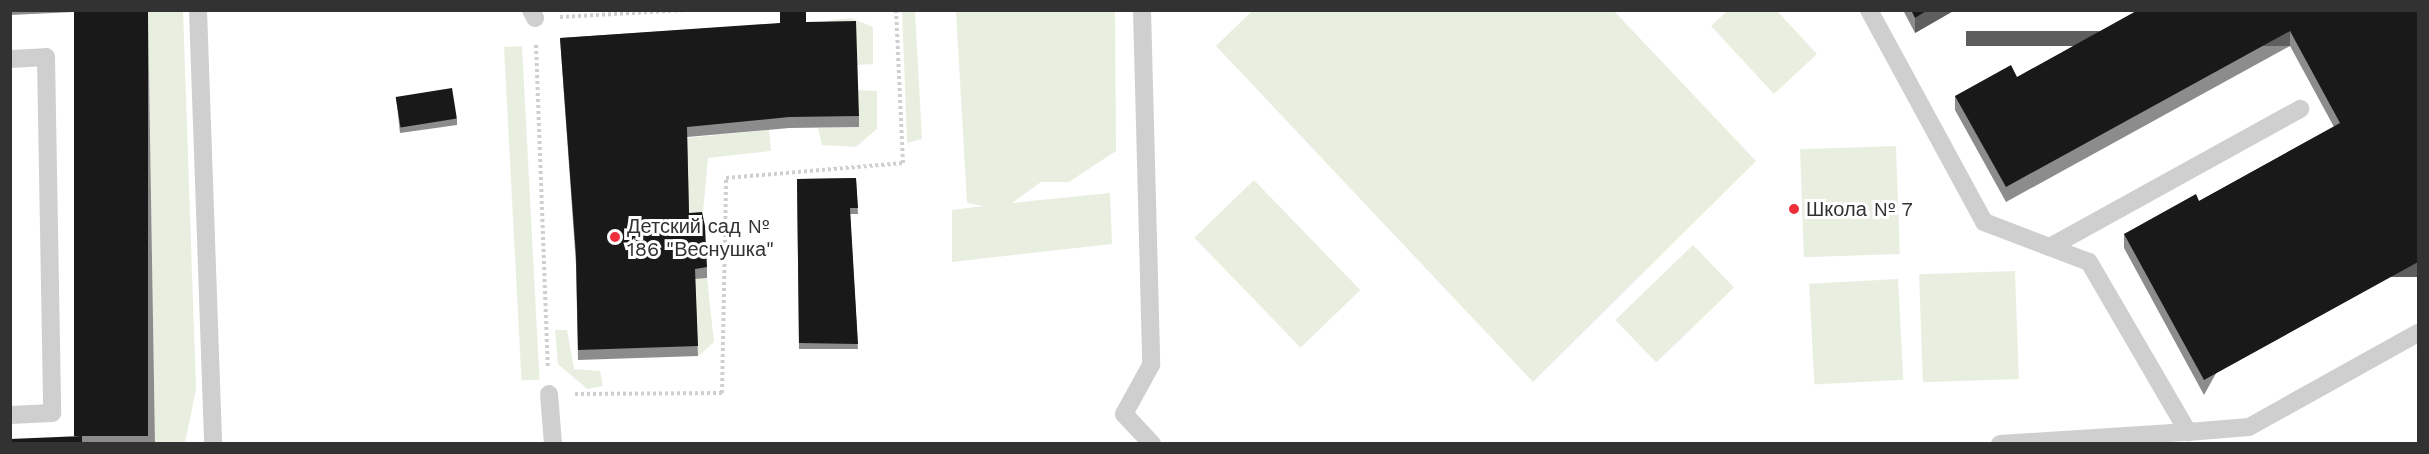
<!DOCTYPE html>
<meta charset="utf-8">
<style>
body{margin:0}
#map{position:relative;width:2429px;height:454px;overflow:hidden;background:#fff;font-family:"Work Sans",sans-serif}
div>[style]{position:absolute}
.green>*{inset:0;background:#e8efe0;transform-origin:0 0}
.path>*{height:4px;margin-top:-2px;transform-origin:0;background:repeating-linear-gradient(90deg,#cfcfcf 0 3px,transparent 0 6px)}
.service>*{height:18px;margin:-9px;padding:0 9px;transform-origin:9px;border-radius:9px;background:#cfcfcf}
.wall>*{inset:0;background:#8c8c8c}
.shaded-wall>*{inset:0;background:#5e5e5e;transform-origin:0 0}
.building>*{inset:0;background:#191919;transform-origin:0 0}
.dots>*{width:16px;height:16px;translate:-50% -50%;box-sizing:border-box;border:3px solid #fff;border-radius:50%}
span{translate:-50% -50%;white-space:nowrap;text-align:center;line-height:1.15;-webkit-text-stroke:6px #fff;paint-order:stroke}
.poi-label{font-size:20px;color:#323232}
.left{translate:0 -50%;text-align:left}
.frame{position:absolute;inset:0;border:12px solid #323232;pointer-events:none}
</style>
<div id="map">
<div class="green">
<div style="clip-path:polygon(148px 11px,183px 11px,196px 389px,185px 443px,155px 443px)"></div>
<div style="clip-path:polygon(902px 11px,915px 11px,922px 139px,907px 143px)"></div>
<div style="clip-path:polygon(956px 11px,1115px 11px,1116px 151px,1069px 182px,1041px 182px,1012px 203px,1110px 193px,1112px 244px,952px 262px,952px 210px,984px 206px,967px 203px)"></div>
<div style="clip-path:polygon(1252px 11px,1614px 11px,1756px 161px,1533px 382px,1216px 46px)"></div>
<div style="clip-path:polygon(1727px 11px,1777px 11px,1817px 54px,1774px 94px,1711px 26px)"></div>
<div style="clip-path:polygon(851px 18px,873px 27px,873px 64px,857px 65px,826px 32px,826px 21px)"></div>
<div style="left:522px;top:46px;width:334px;height:18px;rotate:87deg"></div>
<div style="clip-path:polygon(858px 90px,877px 91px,877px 129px,856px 147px,822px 145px,818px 128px,859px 127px)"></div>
<div style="clip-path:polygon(769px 130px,771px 151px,708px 158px,702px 222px,689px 223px,687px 138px)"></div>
<div style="left:1896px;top:146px;width:108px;height:96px;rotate:88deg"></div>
<div style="left:1254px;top:180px;width:153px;height:83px;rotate:46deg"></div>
<div style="left:1693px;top:245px;width:59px;height:108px;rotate:46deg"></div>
<div style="left:2015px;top:271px;width:108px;height:96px;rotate:88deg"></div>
<div style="clip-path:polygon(707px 278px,714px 342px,698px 356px,695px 279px)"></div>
<div style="left:1898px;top:279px;width:101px;height:89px;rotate:87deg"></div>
<div style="clip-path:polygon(555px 330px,567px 330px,574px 369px,600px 371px,603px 386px,587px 389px,558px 364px)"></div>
</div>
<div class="path">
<div style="left:560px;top:17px;width:126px;rotate:-3.2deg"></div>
<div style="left:536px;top:45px;width:322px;rotate:87.9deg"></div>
<div style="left:575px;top:394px;width:147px;rotate:-0.4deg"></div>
<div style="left:722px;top:393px;width:215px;rotate:-88.9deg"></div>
<div style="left:726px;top:178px;width:178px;rotate:-4.8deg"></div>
<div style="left:903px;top:163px;width:153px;rotate:-92.6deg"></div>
</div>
<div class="service">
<div style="left:198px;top:10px;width:434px;rotate:88deg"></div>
<div style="left:531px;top:10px;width:9px;rotate:63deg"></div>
<div style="left:1142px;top:10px;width:355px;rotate:88.5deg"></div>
<div style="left:1151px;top:365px;width:56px;rotate:118.9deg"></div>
<div style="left:1124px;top:414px;width:41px;rotate:47deg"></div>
<div style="left:1869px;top:10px;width:241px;rotate:61.5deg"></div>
<div style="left:1984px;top:222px;width:112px;rotate:20.9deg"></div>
<div style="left:2089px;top:262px;width:197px;rotate:59.8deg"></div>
<div style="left:2188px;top:432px;width:61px;rotate:-4.7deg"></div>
<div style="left:2249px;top:427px;width:193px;rotate:-29.1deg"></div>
<div style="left:10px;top:59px;width:36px;rotate:-3deg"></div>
<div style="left:46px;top:57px;width:356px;rotate:89deg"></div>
<div style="left:52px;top:413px;width:42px;rotate:177.3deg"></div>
<div style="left:2050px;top:247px;width:286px;rotate:-28.9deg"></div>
<div style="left:549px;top:394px;width:50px;rotate:85.4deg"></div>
<div style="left:2000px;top:444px;width:188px;rotate:-3.7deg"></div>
</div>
<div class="wall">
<div style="clip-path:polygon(10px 10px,148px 10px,155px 444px,10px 444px,82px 436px,74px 12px,10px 15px)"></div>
<div style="clip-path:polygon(1903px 10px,1955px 10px,1915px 33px)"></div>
<div style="clip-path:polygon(2418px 10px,2204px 395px,2124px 248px,2124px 234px,2199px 201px,2334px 127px,2290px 46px,2006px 202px,1955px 110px,1955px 96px,2017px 77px)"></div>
<div style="clip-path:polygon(806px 22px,859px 116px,859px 127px,789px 128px,687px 137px,689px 213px,707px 267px,707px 278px,695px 279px,698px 356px,578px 360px,576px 265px,560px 38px)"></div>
<div style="clip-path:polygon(396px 97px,457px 119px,457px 125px,400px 133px)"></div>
<div style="clip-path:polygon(856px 178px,858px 214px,850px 214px,858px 349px,799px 349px,797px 179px)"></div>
</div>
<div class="shaded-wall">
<div style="clip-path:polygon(1928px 10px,1955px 10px,1915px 33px,1915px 18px)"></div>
<div style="left:2290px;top:31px;width:15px;height:324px;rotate:90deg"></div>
<div style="left:2418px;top:262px;width:15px;height:244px;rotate:90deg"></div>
</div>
<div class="building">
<div style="left:74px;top:10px;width:74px;height:426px"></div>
<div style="clip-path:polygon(780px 10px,806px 10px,806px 22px,856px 21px,859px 116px,789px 117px,687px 127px,689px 213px,702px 212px,705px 226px,707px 267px,695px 269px,698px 346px,578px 350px,576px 255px,560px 38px,780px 23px)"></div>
<div style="clip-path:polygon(1911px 10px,1928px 10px,1915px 18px)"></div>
<div style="clip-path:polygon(2138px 10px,2418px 10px,2418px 262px,2204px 380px,2124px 234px,2196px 194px,2199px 201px,2340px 123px,2290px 31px,2006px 187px,1955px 96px,2011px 65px,2017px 77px)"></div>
<div style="left:452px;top:88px;width:31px;height:57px;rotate:81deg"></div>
<div style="clip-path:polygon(856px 178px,858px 208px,850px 208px,858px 344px,799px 343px,797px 179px)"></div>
<div style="clip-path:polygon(82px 436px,82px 444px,10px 444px,10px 439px)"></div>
</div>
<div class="dots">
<div style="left:1794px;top:209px;background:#ee2e3a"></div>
<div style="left:615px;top:237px;background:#ee2e3a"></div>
</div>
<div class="poi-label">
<span class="left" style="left:1806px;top:209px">Школа № 7</span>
<span class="left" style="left:627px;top:238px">Детский сад №<br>186 "Веснушка"</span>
</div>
<div class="frame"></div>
</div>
